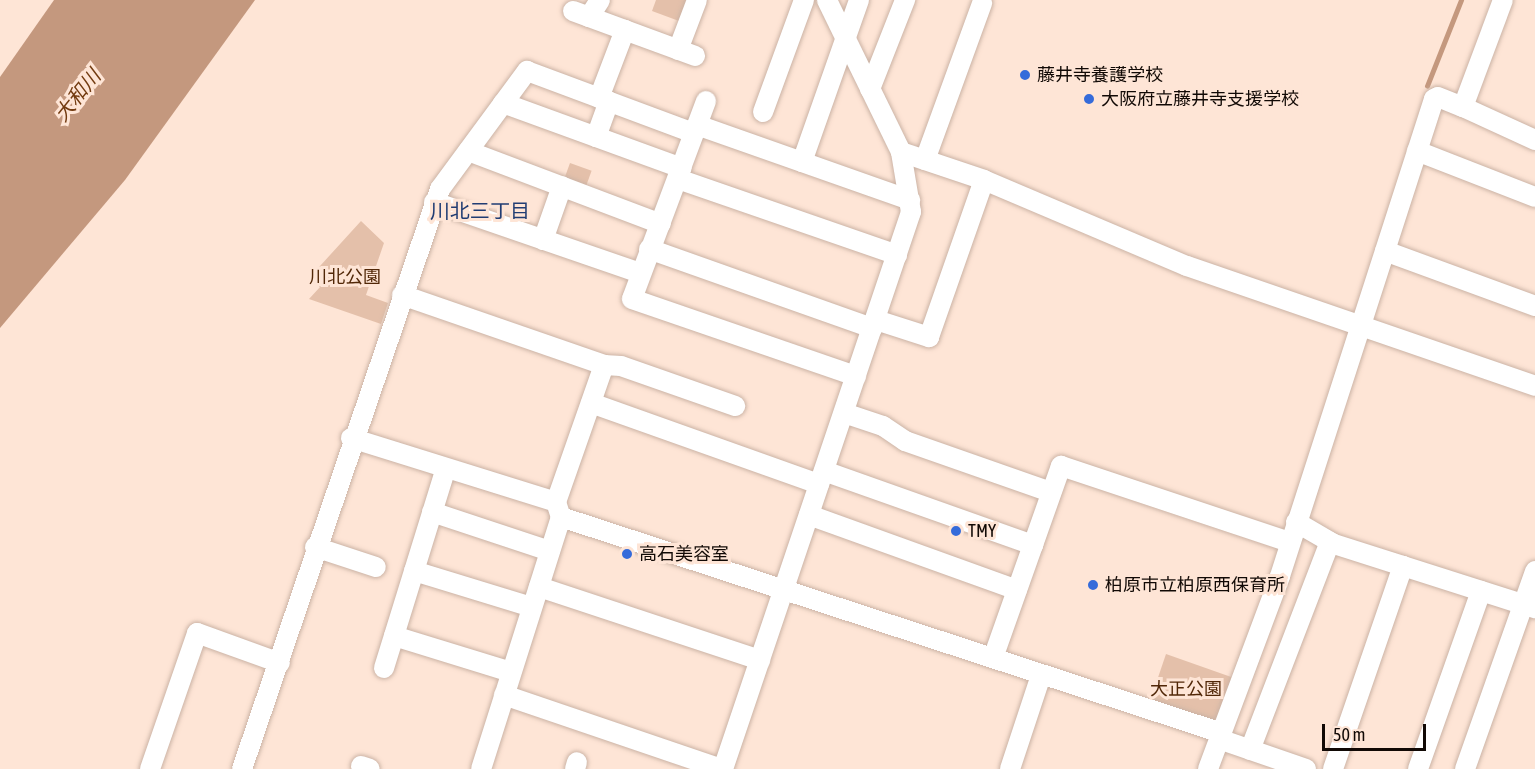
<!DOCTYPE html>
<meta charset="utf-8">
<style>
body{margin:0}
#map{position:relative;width:1535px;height:769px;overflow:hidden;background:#fee5d6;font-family:"Asap Condensed","Noto Sans JP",sans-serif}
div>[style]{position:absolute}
.green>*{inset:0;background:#e4c0aa;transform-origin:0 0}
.water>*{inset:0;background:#c4987e}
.stream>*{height:4.5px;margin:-2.25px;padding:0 2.25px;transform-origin:2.25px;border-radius:2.25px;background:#c4987e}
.roads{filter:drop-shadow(0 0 2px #cbb3a5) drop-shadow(0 0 2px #cbb3a5)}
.minor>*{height:20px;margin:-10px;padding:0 10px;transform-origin:10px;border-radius:10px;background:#fff}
.dots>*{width:16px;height:16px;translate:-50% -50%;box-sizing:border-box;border:3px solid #fee5d6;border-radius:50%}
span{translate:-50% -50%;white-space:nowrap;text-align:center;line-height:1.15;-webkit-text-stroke:6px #fee5d6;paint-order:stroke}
.poi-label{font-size:18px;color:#110905}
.left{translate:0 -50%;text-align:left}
.park-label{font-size:18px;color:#512707}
.water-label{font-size:20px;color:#733b10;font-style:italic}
.neighbourhood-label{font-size:20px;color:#213d73}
.scale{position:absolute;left:1322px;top:724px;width:104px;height:27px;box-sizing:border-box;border:3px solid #110905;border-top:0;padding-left:8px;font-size:18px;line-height:21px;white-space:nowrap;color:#110905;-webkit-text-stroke:4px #fee5d6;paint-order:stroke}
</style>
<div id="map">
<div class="green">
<div style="clip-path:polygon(656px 0,686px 0,679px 21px,652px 11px)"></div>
<div style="left:570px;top:163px;width:23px;height:22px;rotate:20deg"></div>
<div style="clip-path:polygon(361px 221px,384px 243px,366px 295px,388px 303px,381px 324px,309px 299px,320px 287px,310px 277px)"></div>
<div style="clip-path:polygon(1166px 654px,1234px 678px,1221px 716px,1209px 725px,1149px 704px)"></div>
</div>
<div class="water">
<div style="clip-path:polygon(54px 0,255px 0,125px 180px,0 328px,0 77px)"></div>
</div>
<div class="stream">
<div style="left:1427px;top:86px;width:92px;rotate:-68.4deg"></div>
</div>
<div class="roads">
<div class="minor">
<div style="left:573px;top:11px;width:130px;rotate:20.2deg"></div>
<div style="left:589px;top:17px;width:20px;rotate:-57deg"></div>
<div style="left:678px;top:50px;width:53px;rotate:-69.2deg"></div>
<div style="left:870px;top:89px;width:96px;rotate:-68.5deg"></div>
<div style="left:599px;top:98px;width:73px;rotate:-69.1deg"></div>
<div style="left:706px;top:101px;width:211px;rotate:110.5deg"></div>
<div style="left:632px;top:299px;width:237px;rotate:19deg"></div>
<div style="left:503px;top:103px;width:190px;rotate:20deg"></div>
<div style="left:1463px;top:107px;width:114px;rotate:-69.5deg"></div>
<div style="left:763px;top:112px;width:119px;rotate:-69.9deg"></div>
<div style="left:697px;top:125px;width:226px;rotate:19.4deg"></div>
<div style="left:596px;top:137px;width:38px;rotate:-70deg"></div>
<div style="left:468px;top:151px;width:206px;rotate:20.7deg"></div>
<div style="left:1417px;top:151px;width:127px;rotate:21.3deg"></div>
<div style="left:901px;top:152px;width:88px;rotate:18.6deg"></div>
<div style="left:984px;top:180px;width:220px;rotate:23deg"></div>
<div style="left:1187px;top:266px;width:368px;rotate:19deg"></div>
<div style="left:925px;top:160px;width:167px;rotate:-70deg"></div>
<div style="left:802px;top:162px;width:172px;rotate:-70.6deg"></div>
<div style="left:678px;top:179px;width:232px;rotate:19.1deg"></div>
<div style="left:434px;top:202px;width:218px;rotate:19deg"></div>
<div style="left:543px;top:240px;width:57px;rotate:-70.6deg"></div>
<div style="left:649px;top:249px;width:237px;rotate:19.5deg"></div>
<div style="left:1385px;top:251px;width:160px;rotate:20.1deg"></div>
<div style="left:402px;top:295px;width:214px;rotate:19.1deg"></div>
<div style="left:604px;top:365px;width:145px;rotate:109.3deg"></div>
<div style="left:876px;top:320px;width:56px;rotate:17.8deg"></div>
<div style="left:929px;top:337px;width:166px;rotate:-70.7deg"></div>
<div style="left:604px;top:365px;width:17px;rotate:3deg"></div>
<div style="left:621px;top:366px;width:121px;rotate:19.3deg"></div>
<div style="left:591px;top:403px;width:242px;rotate:19.6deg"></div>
<div style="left:844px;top:413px;width:41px;rotate:18.4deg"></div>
<div style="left:883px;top:426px;width:27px;rotate:34deg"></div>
<div style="left:905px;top:441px;width:155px;rotate:19.3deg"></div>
<div style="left:351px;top:438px;width:215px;rotate:17.3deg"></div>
<div style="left:556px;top:502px;width:16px;rotate:72deg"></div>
<div style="left:561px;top:517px;width:264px;rotate:107.6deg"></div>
<div style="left:824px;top:471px;width:222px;rotate:19.5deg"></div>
<div style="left:432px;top:512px;width:124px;rotate:18.3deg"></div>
<div style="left:809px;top:515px;width:221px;rotate:19.8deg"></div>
<div style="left:561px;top:517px;width:695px;rotate:18.1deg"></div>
<div style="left:1296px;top:522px;width:44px;rotate:30.1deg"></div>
<div style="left:1334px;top:544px;width:211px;rotate:17.7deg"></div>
<div style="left:315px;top:547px;width:64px;rotate:18.2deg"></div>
<div style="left:414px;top:571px;width:123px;rotate:17deg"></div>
<div style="left:539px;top:587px;width:233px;rotate:18.3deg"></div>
<div style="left:394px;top:636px;width:122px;rotate:17.1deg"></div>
<div style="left:993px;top:658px;width:204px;rotate:-70.5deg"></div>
<div style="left:1061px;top:466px;width:241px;rotate:18.4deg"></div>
<div style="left:384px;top:668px;width:209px;rotate:-72.8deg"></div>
<div style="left:504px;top:695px;width:229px;rotate:18.8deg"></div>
<div style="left:1219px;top:739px;width:92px;rotate:19deg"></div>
<div style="left:1250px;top:750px;width:223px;rotate:-69deg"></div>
<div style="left:361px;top:766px;width:9px;rotate:18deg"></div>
<div style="left:150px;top:769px;width:144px;rotate:-70.9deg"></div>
<div style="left:197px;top:633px;width:88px;rotate:19.9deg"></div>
<div style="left:242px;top:769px;width:613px;rotate:-71.15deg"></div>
<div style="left:440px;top:189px;width:147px;rotate:-53.6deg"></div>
<div style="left:527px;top:71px;width:178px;rotate:20.4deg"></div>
<div style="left:575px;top:769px;width:7px;rotate:-74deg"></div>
<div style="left:723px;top:769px;width:588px;rotate:-71.35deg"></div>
<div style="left:911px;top:212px;width:61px;rotate:-99.5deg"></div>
<div style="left:901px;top:152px;width:169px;rotate:-116deg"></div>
<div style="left:1010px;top:769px;width:99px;rotate:-71.7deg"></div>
<div style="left:1208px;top:769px;width:206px;rotate:-69.5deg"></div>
<div style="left:1280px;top:576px;width:501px;rotate:-72.11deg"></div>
<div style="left:1434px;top:99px;width:4px;rotate:-27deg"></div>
<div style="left:1438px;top:97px;width:27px;rotate:22deg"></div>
<div style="left:1463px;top:107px;width:79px;rotate:24.6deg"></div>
<div style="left:1333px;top:769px;width:215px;rotate:-71deg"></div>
<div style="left:1418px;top:769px;width:189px;rotate:-70.5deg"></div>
<div style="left:1465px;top:769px;width:210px;rotate:-70.5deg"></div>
</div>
</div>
<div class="dots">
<div style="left:1025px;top:75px;background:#356bda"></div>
<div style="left:1089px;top:99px;background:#356bda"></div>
<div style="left:956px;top:531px;background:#356bda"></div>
<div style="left:627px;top:554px;background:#356bda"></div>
<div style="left:1093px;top:585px;background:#356bda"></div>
</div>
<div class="poi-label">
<span class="left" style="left:1037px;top:75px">藤井寺養護学校</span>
<span class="left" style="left:1101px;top:99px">大阪府立藤井寺支援学校</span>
<span class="left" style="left:968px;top:531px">TMY</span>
<span class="left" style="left:639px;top:554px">高石美容室</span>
<span class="left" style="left:1105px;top:585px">柏原市立柏原西保育所</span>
</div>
<div class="park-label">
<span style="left:345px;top:277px">川北公園</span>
<span style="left:1186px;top:689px">大正公園</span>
</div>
<div class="water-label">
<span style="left:77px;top:95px;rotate:-51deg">大和川</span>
</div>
<div class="neighbourhood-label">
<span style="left:480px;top:210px">川北三丁目</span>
</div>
<div class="scale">50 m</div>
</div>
